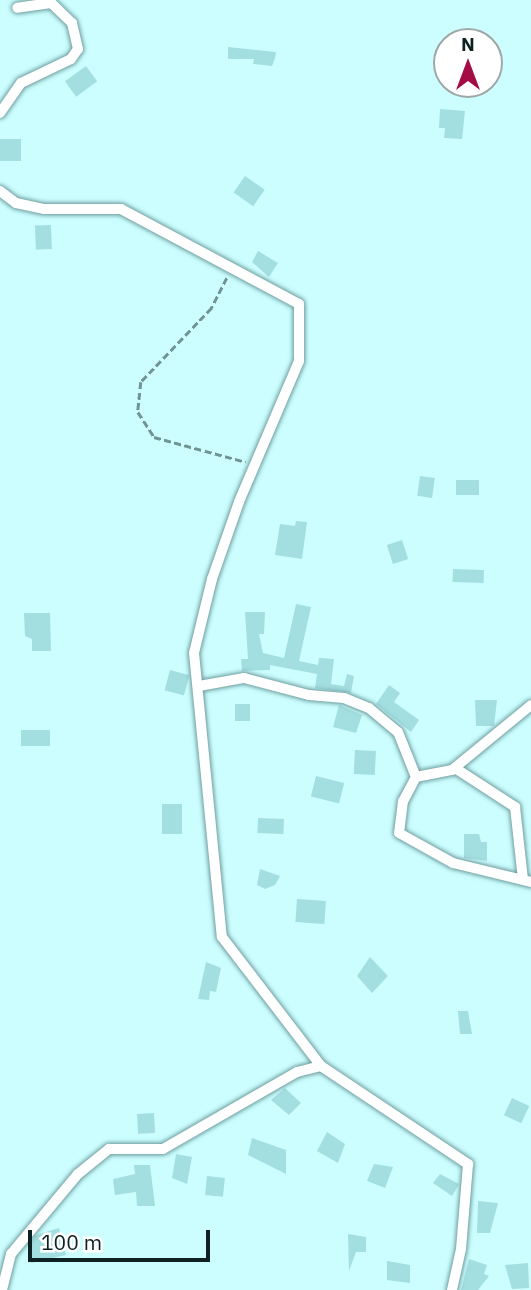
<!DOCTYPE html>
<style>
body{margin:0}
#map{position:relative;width:531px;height:1290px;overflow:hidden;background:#ccfeff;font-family:"IBM Plex Sans",sans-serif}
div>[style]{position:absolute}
.building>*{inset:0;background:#a3dee0;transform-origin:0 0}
.path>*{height:2.5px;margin-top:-1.25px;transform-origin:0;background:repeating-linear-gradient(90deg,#709394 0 7px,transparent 0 10.5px)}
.roads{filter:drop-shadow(0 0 2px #6f9e9f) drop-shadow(0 0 2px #6f9e9f)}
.street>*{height:10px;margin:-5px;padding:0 5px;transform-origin:5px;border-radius:5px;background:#fff}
span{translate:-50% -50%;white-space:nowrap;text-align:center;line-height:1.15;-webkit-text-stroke:7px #fff;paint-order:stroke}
.north{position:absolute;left:433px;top:28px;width:70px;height:70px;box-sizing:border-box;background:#fff;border:2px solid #9fa7a7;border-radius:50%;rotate:0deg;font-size:19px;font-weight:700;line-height:28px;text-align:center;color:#0f2223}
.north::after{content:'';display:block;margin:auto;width:24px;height:32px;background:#a40c45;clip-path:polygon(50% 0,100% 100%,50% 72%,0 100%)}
.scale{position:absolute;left:28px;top:1230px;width:182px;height:32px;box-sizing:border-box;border:4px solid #0f2223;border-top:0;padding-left:9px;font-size:21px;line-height:24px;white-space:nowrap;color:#0f2223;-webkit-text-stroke:5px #fff;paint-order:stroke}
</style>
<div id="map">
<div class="building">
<div style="left:479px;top:30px;width:12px;height:23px;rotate:90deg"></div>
<div style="clip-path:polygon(228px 47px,276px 52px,275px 58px,272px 66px,253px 64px,254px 59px,228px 59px)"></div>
<div style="left:86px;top:66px;width:19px;height:26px;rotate:54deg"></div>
<div style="clip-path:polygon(440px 109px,465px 111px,462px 139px,444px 138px,445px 128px,439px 128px)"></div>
<div style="left:0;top:139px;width:21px;height:22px"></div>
<div style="left:245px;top:176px;width:24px;height:20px;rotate:35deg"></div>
<div style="left:51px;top:225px;width:24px;height:16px;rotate:88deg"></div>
<div style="clip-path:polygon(258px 251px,278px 263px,269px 277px,252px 262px)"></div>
<div style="left:420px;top:476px;width:15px;height:20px;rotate:8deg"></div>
<div style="left:456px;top:480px;width:23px;height:15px"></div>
<div style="clip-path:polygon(296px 521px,307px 522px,302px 559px,275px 555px,280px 524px,295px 526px)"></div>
<div style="left:402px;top:540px;width:20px;height:16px;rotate:72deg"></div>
<div style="left:453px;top:569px;width:31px;height:13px;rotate:2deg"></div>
<div style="clip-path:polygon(296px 604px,311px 607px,299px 661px,318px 665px,319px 658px,334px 659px,331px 684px,344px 686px,347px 674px,354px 676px,351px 693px,315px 688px,317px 674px,270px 665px,270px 670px,242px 671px,241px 659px,248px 659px,245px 612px,265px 612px,264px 634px,259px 634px,263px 653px,284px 658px)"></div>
<div style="clip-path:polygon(24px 613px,50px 613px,51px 651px,32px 651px,32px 639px,25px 636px)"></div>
<div style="left:170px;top:670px;width:20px;height:21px;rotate:15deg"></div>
<div style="clip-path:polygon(389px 685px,400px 693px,394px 702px,419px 720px,411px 732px,376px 704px)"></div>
<div style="clip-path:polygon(475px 700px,497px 700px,494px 726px,476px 726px)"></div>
<div style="left:250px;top:704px;width:17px;height:15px;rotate:90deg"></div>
<div style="clip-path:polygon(339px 705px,362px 715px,356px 733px,333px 727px)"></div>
<div style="left:50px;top:730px;width:16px;height:29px;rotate:90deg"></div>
<div style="left:355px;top:750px;width:21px;height:24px;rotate:3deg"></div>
<div style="left:316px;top:776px;width:29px;height:21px;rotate:14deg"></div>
<div style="left:162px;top:804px;width:20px;height:30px"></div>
<div style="left:258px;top:818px;width:26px;height:15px;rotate:2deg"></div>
<div style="clip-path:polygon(464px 834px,479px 834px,481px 842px,487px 842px,487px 861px,464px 858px)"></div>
<div style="clip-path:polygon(260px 869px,280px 876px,275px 885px,265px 889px,257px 885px)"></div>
<div style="left:297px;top:899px;width:29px;height:23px;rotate:4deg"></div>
<div style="clip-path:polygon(370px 957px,388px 976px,372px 993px,357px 976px)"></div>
<div style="clip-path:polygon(206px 962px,221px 968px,216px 992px,210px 991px,209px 1000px,198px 999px)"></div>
<div style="clip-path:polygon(458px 1011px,468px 1011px,472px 1034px,460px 1034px)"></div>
<div style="clip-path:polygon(285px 1088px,301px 1103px,289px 1115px,271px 1100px)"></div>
<div style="left:512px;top:1098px;width:19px;height:19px;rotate:25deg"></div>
<div style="left:154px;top:1113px;width:20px;height:17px;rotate:87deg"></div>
<div style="clip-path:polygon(327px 1132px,345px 1144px,338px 1163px,317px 1151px)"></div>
<div style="clip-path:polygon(252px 1138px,286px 1150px,286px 1174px,248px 1155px)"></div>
<div style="clip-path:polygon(176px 1154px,192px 1157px,187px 1184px,172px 1178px)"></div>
<div style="clip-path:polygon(374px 1164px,393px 1167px,385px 1188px,367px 1181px)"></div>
<div style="clip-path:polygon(134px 1165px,150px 1165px,155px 1206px,137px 1206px,136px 1192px,115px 1195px,113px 1179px,135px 1174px)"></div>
<div style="clip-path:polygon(440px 1174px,459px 1184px,452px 1196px,433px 1183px)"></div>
<div style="left:207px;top:1176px;width:18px;height:19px;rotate:6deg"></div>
<div style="clip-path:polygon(478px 1201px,498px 1203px,490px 1233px,477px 1233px)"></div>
<div style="clip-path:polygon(59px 1228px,66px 1255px,31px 1263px,30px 1243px,36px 1235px)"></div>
<div style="clip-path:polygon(348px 1234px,366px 1237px,366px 1252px,356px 1252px,349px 1271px)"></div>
<div style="clip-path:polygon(469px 1259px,487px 1265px,484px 1274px,489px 1276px,478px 1290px,461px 1290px)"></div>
<div style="clip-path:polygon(387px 1261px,410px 1265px,410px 1283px,387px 1280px)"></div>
<div style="clip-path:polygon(528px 1263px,529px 1288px,512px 1289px,505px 1265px)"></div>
</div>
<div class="path">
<div style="left:227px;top:278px;width:34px;rotate:117deg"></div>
<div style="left:212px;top:308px;width:103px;rotate:133.8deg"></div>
<div style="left:141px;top:382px;width:30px;rotate:96deg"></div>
<div style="left:138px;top:412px;width:30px;rotate:57deg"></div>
<div style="left:154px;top:437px;width:95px;rotate:15.2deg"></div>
</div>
<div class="roads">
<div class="street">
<div style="left:0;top:113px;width:37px;rotate:-55deg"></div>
<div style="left:21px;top:83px;width:55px;rotate:-25.6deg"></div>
<div style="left:71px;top:59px;width:12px;rotate:-55deg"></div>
<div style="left:78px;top:49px;width:27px;rotate:-103deg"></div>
<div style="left:72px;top:23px;width:29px;rotate:-136deg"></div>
<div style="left:51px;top:3px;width:34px;rotate:172deg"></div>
<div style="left:0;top:191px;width:20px;rotate:37deg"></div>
<div style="left:16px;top:203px;width:29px;rotate:12deg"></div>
<div style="left:44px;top:209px;width:77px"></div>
<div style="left:121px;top:209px;width:202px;rotate:28.1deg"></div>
<div style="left:299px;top:304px;width:57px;rotate:90deg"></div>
<div style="left:299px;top:361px;width:153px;rotate:113.1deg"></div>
<div style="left:239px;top:502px;width:82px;rotate:109.3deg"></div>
<div style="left:212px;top:579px;width:76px;rotate:103.7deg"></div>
<div style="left:194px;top:653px;width:285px;rotate:84.4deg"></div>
<div style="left:222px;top:937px;width:163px;rotate:52.5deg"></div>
<div style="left:321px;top:1066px;width:177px;rotate:33.7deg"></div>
<div style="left:468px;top:1164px;width:85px;rotate:94.7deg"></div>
<div style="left:461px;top:1249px;width:42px;rotate:102.4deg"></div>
<div style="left:199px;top:686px;width:46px;rotate:-10.1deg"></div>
<div style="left:244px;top:678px;width:67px;rotate:14.7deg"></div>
<div style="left:309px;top:695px;width:35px;rotate:5deg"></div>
<div style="left:344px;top:698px;width:27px;rotate:22deg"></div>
<div style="left:369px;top:708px;width:38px;rotate:40deg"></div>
<div style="left:398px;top:732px;width:48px;rotate:68.2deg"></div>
<div style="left:455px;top:768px;width:72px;rotate:33deg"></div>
<div style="left:515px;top:807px;width:72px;rotate:83.7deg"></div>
<div style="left:416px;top:777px;width:27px;rotate:118deg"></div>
<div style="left:403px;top:801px;width:32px;rotate:97deg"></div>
<div style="left:399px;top:833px;width:62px;rotate:29.1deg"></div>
<div style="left:453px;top:863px;width:80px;rotate:13.7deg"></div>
<div style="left:416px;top:777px;width:37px;rotate:-11deg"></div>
<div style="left:452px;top:770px;width:102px;rotate:-39.4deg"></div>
<div style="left:2px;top:1290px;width:37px;rotate:-76deg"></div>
<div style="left:11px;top:1254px;width:104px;rotate:-50.1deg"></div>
<div style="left:78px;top:1174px;width:40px;rotate:-39deg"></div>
<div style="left:109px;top:1149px;width:54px"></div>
<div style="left:163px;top:1149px;width:155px;rotate:-29.9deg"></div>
<div style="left:297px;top:1072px;width:25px;rotate:-14deg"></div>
</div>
</div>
<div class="north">N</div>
<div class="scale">100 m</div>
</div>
